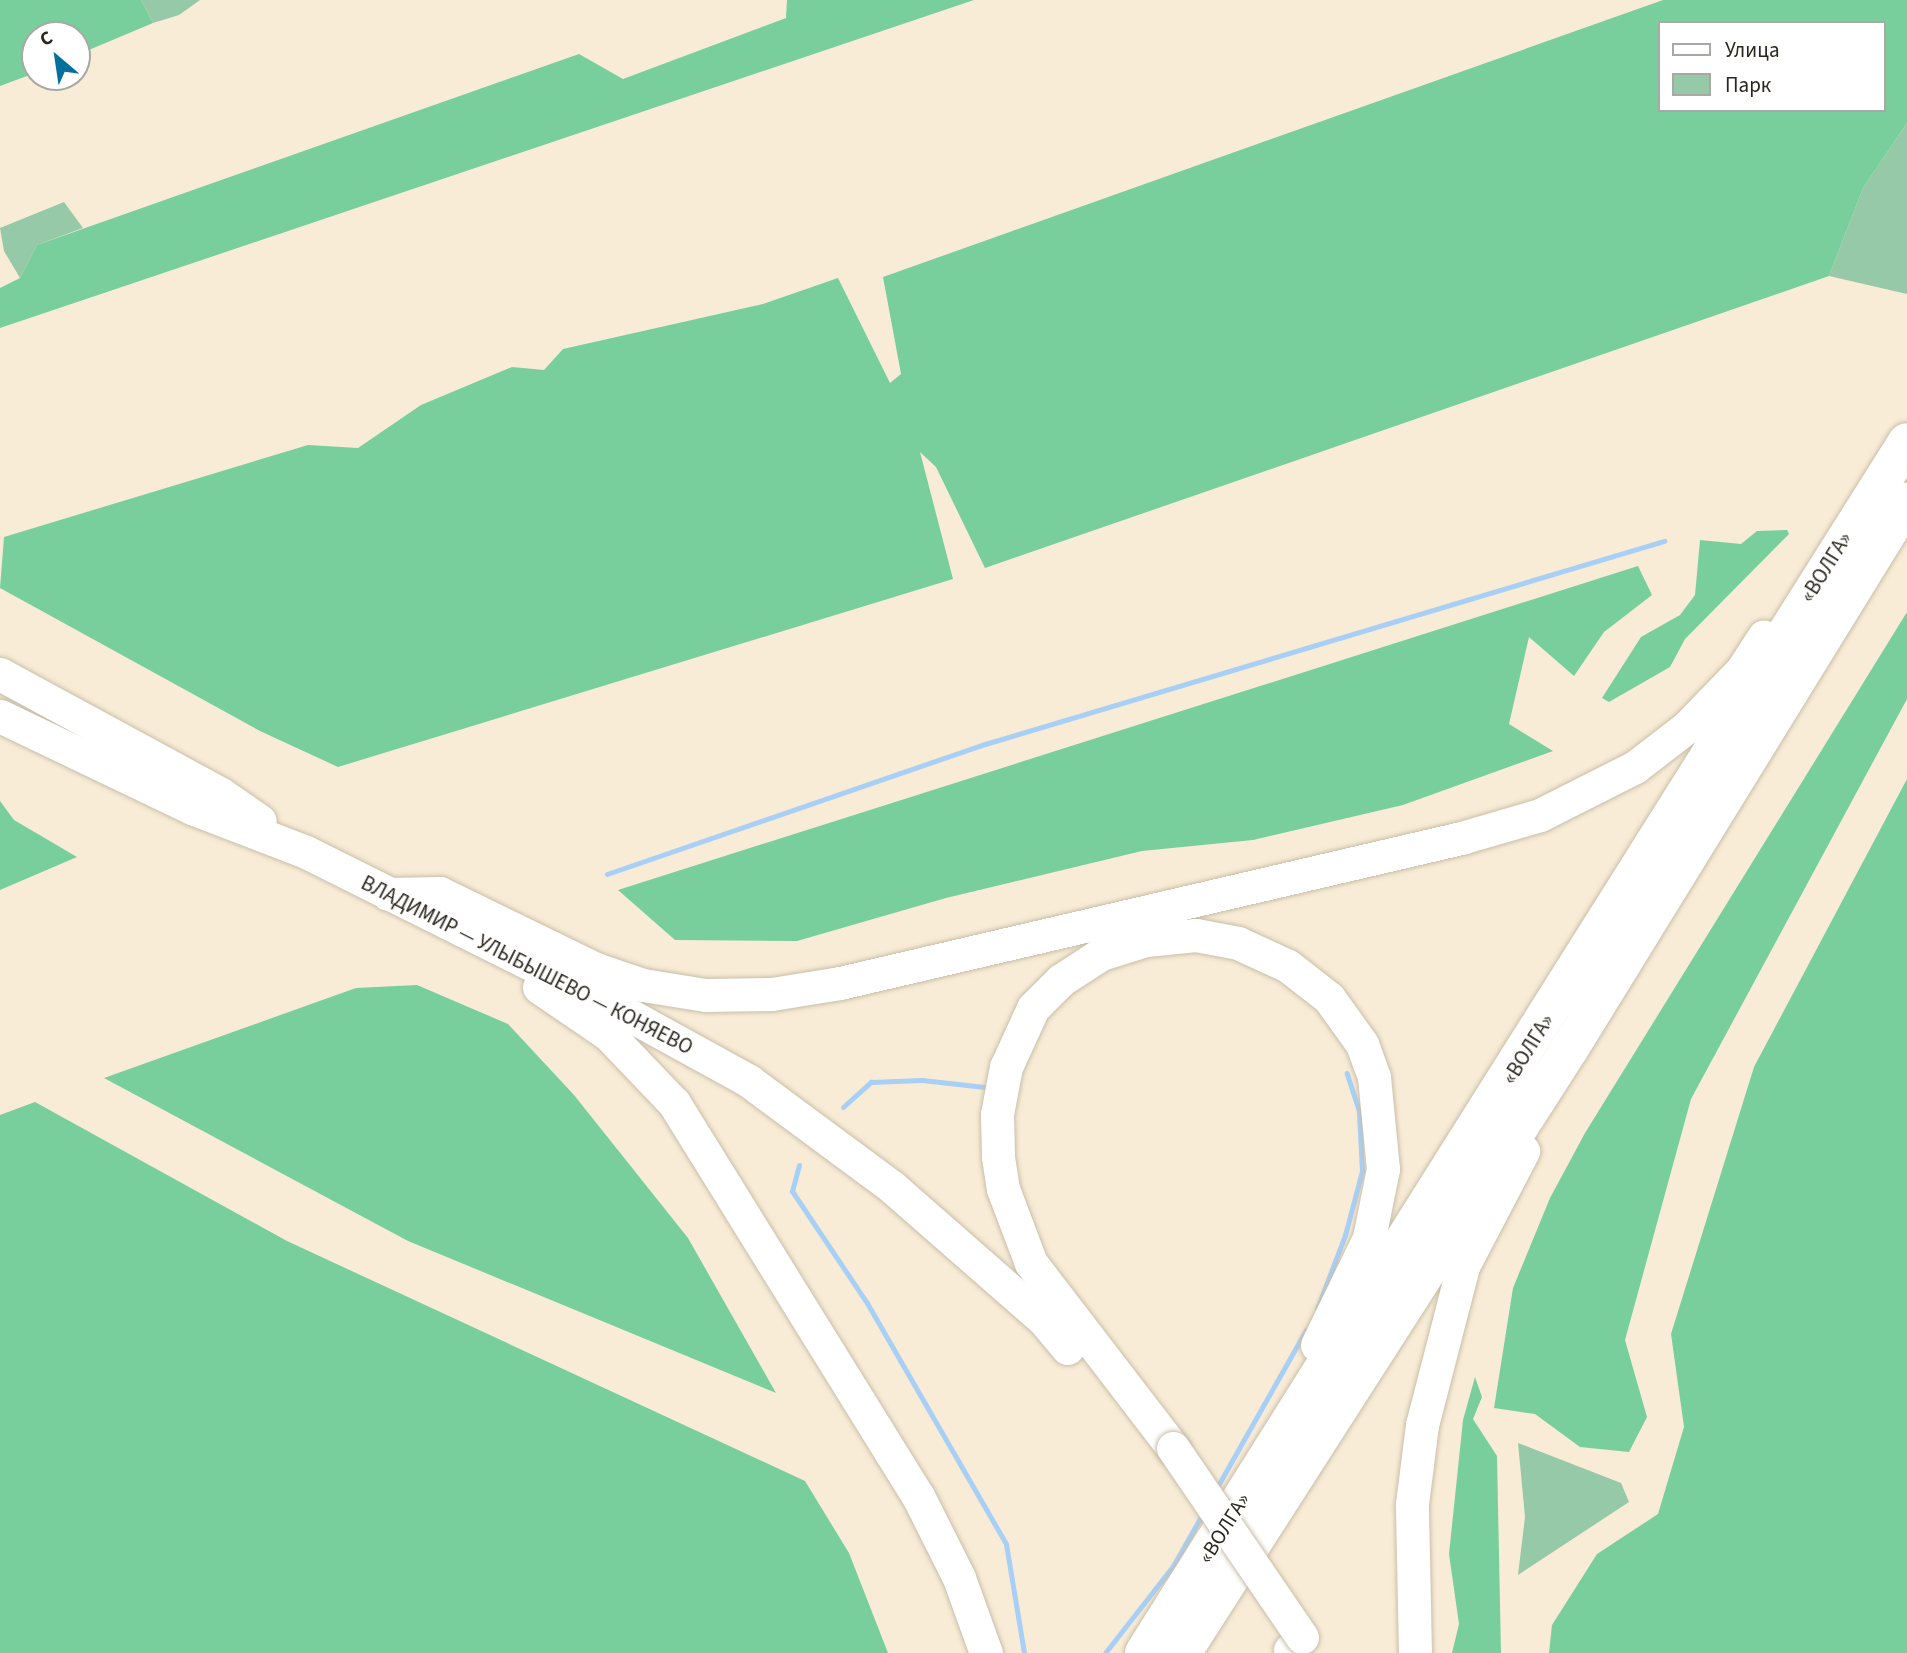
<!DOCTYPE html>
<meta charset="utf-8">
<style>
body{margin:0}
#map{position:relative;width:1907px;height:1653px;overflow:hidden;background:#f8ecd6;font-family:"Source Sans 3",sans-serif}
div>[style]{position:absolute}
.green>*{inset:0;background:#96c9a8}
.forest>*{inset:0;background:#78cf9b}
.stream>*{height:5px;margin:-2.5px;padding:0 2.5px;transform-origin:2.5px;border-radius:2.5px;background:#a8cff5}
.roads{filter:drop-shadow(0 0 2px #c9bea9) drop-shadow(0 0 2px #c9bea9)}
.major>*{height:33px;margin:-16.5px;padding:0 16.5px;transform-origin:16.5px;border-radius:16.5px;background:#fff}
.highway>*{height:38px;margin:-19px;padding:0 19px;transform-origin:19px;border-radius:19px;background:#fff}
.bridges{filter:drop-shadow(0 0 2px #c9bea9) drop-shadow(0 0 2px #c9bea9)}
.major-bridge>*{height:33px;margin:-16.5px;padding:0 16.5px;transform-origin:16.5px;border-radius:16.5px;background:#fff}
span{translate:-50% -50%;white-space:nowrap;text-align:center;line-height:1.15;-webkit-text-stroke:5px #fff;paint-order:stroke}
.street-label{font-size:21px;color:#2a261e}
.legend{position:absolute;left:1658px;top:21px;width:228px;height:91px;box-sizing:border-box;background:#fff;border:2px solid #aaa8a5;margin:0;padding:9px 12px;list-style:none;font-size:21px;color:#2a261e}
.legend li{display:flex;align-items:center;gap:14px;height:35px}
.legend b{width:35px;border:2px solid #aaa8a5}
.north{position:absolute;left:21px;top:21px;width:70px;height:70px;box-sizing:border-box;background:#fff;border:2px solid #aaa8a5;border-radius:50%;rotate:331deg;font-size:19px;font-weight:700;line-height:28px;text-align:center;color:#2a261e}
.north::after{content:'';display:block;margin:auto;width:24px;height:32px;background:#03709c;clip-path:polygon(50% 0,100% 100%,50% 72%,0 100%)}
</style>
<div id="map">
<div class="green">
<div style="clip-path:polygon(141px 0,200px 0,179px 15px,153px 23px)"></div>
<div style="clip-path:polygon(1907px 123px,1907px 294px,1829px 276px,1863px 188px)"></div>
<div style="clip-path:polygon(64px 202px,83px 228px,37px 245px,20px 278px,4px 251px,0 228px)"></div>
<div style="clip-path:polygon(1518px 1443px,1621px 1483px,1629px 1502px,1518px 1575px,1525px 1517px)"></div>
</div>
<div class="forest">
<div style="clip-path:polygon(0 0,141px 0,153px 23px,77px 55px,77px 35px,35px 35px,35px 73px,0 86px)"></div>
<div style="clip-path:polygon(787px 0,974px 0,0 328px,0 288px,20px 278px,37px 245px,579px 54px,623px 79px,786px 18px)"></div>
<div style="clip-path:polygon(evenodd,1663px 0,1907px 0,1907px 123px,1863px 188px,1829px 276px,985px 568px,936px 467px,920px 452px,953px 579px,338px 767px,260px 731px,0 588px,4px 537px,308px 445px,358px 448px,421px 405px,512px 367px,544px 370px,563px 349px,763px 304px,838px 278px,890px 383px,901px 374px,883px 277px,1663px 0,1660px 23px,1884px 23px,1884px 110px,1660px 110px,1660px 23px)"></div>
<div style="clip-path:polygon(1787px 530px,1789px 534px,1685px 639px,1670px 667px,1609px 702px,1602px 698px,1641px 637px,1680px 615px,1695px 595px,1700px 540px,1741px 544px,1757px 531px)"></div>
<div style="clip-path:polygon(1638px 566px,1652px 595px,1604px 632px,1574px 676px,1529px 637px,1509px 724px,1553px 751px,1403px 805px,1253px 840px,1142px 851px,946px 898px,797px 941px,675px 940px,618px 890px)"></div>
<div style="clip-path:polygon(1907px 612px,1907px 699px,1691px 1099px,1625px 1340px,1647px 1417px,1629px 1452px,1580px 1447px,1535px 1414px,1494px 1408px,1513px 1288px,1550px 1198px,1585px 1133px)"></div>
<div style="clip-path:polygon(1907px 779px,1907px 1653px,1549px 1653px,1552px 1625px,1597px 1554px,1658px 1514px,1684px 1427px,1671px 1334px,1754px 1067px)"></div>
<div style="clip-path:polygon(0 801px,14px 820px,77px 857px,0 890px)"></div>
<div style="clip-path:polygon(417px 985px,508px 1024px,574px 1095px,688px 1238px,776px 1393px,408px 1241px,104px 1078px,356px 988px)"></div>
<div style="clip-path:polygon(35px 1102px,287px 1241px,805px 1481px,849px 1553px,888px 1653px,0 1653px,0 1115px)"></div>
<div style="clip-path:polygon(1475px 1377px,1482px 1397px,1473px 1419px,1497px 1456px,1501px 1653px,1452px 1653px,1459px 1624px,1449px 1554px,1463px 1420px)"></div>
</div>
<div class="stream">
<div style="left:607px;top:874px;width:400px;rotate:-19deg"></div>
<div style="left:985px;top:744px;width:709px;rotate:-16.65deg"></div>
<div style="left:843px;top:1107px;width:38px;rotate:-42deg"></div>
<div style="left:871px;top:1082px;width:51px;rotate:-2.2deg"></div>
<div style="left:922px;top:1080px;width:63px;rotate:6.3deg"></div>
<div style="left:799px;top:1165px;width:27px;rotate:105deg"></div>
<div style="left:792px;top:1191px;width:135px;rotate:56.2deg"></div>
<div style="left:867px;top:1303px;width:278px;rotate:60deg"></div>
<div style="left:1006px;top:1544px;width:110px;rotate:80.6deg"></div>
<div style="left:1317px;top:1309px;width:79px;rotate:-69.3deg"></div>
<div style="left:1345px;top:1235px;width:66px;rotate:-75.1deg"></div>
<div style="left:1362px;top:1171px;width:60px;rotate:-92.9deg"></div>
<div style="left:1359px;top:1111px;width:40px;rotate:-108deg"></div>
<div style="left:1216px;top:1489px;width:183px;rotate:-60.5deg"></div>
<div style="left:1105px;top:1653px;width:110px;rotate:-52deg"></div>
<div style="left:1173px;top:1566px;width:61px;rotate:-60.5deg"></div>
</div>
<div class="roads">
<div class="major">
<div style="left:0;top:674px;width:251px;rotate:28.5deg"></div>
<div style="left:221px;top:794px;width:47px;rotate:34.7deg"></div>
<div style="left:0;top:716px;width:213px;rotate:25.6deg"></div>
<div style="left:192px;top:808px;width:122px;rotate:21.1deg"></div>
<div style="left:306px;top:852px;width:318px;rotate:26.5deg"></div>
<div style="left:591px;top:994px;width:180px;rotate:28.8deg"></div>
<div style="left:749px;top:1081px;width:178px;rotate:36.5deg"></div>
<div style="left:892px;top:1187px;width:201px;rotate:41.2deg"></div>
<div style="left:1043px;top:1319px;width:38px;rotate:50deg"></div>
<div style="left:388px;top:894px;width:52px;rotate:-1.1deg"></div>
<div style="left:440px;top:893px;width:174px;rotate:26deg"></div>
<div style="left:596px;top:969px;width:50px;rotate:18.8deg"></div>
<div style="left:643px;top:985px;width:63px;rotate:9.2deg"></div>
<div style="left:705px;top:995px;width:67px;rotate:-0.9deg"></div>
<div style="left:772px;top:994px;width:69px;rotate:-9.2deg"></div>
<div style="left:840px;top:983px;width:638px;rotate:-13.14deg"></div>
<div style="left:1461px;top:838px;width:82px;rotate:-16.2deg"></div>
<div style="left:1540px;top:815px;width:106px;rotate:-26.8deg"></div>
<div style="left:1635px;top:767px;width:66px;rotate:-37.6deg"></div>
<div style="left:1687px;top:727px;width:79px;rotate:-46deg"></div>
<div style="left:1742px;top:670px;width:40px;rotate:-57.1deg"></div>
<div style="left:539px;top:987px;width:83px;rotate:34.3deg"></div>
<div style="left:608px;top:1034px;width:95px;rotate:46.3deg"></div>
<div style="left:674px;top:1103px;width:463px;rotate:58.2deg"></div>
<div style="left:918px;top:1496px;width:92px;rotate:63.4deg"></div>
<div style="left:959px;top:1578px;width:80px;rotate:70.2deg"></div>
<div style="left:1173px;top:1448px;width:233px;rotate:-127.5deg"></div>
<div style="left:1031px;top:1263px;width:79px;rotate:-110.7deg"></div>
<div style="left:1003px;top:1189px;width:33px;rotate:-99deg"></div>
<div style="left:998px;top:1156px;width:42px;rotate:-91.4deg"></div>
<div style="left:997px;top:1114px;width:48px;rotate:-79.2deg"></div>
<div style="left:1006px;top:1067px;width:65px;rotate:-65.4deg"></div>
<div style="left:1033px;top:1008px;width:40px;rotate:-45deg"></div>
<div style="left:1061px;top:980px;width:48px;rotate:-33deg"></div>
<div style="left:1101px;top:954px;width:47px;rotate:-17.3deg"></div>
<div style="left:1146px;top:940px;width:50px;rotate:-5.7deg"></div>
<div style="left:1196px;top:935px;width:43px;rotate:10.8deg"></div>
<div style="left:1238px;top:943px;width:55px;rotate:24.7deg"></div>
<div style="left:1288px;top:966px;width:52px;rotate:38deg"></div>
<div style="left:1329px;top:998px;width:57px;rotate:54.3deg"></div>
<div style="left:1362px;top:1044px;width:35px;rotate:70deg"></div>
<div style="left:1374px;top:1077px;width:92px;rotate:84.4deg"></div>
<div style="left:1383px;top:1169px;width:70px;rotate:101.5deg"></div>
<div style="left:1369px;top:1238px;width:119px;rotate:115.9deg"></div>
<div style="left:1290px;top:1650px;width:4px;rotate:56deg"></div>
<div style="left:1415px;top:1653px;width:149px;rotate:-91.2deg"></div>
<div style="left:1412px;top:1504px;width:80px;rotate:-82.8deg"></div>
<div style="left:1422px;top:1425px;width:164px;rotate:-75.5deg"></div>
<div style="left:1463px;top:1266px;width:130px;rotate:-62.4deg"></div>
</div>
<div class="highway">
<div style="left:1144px;top:1653px;width:1431px;rotate:-57.79deg"></div>
<div style="left:1182px;top:1653px;width:719px;rotate:-57.33deg"></div>
<div style="left:1570px;top:1048px;width:642px;rotate:-58.36deg"></div>
</div>
</div>
<div class="bridges">
<div class="major-bridge">
<div style="left:1173px;top:1448px;width:229px;rotate:55.7deg"></div>
</div>
</div>
<div class="street-label">
<span style="left:1826px;top:567px;rotate:-58deg">«ВОЛГА»</span>
<span style="left:527px;top:965px;rotate:27deg">ВЛАДИМИР — УЛЫБЫШЕВО — КОНЯЕВО</span>
<span style="left:1528px;top:1049px;rotate:-58deg">«ВОЛГА»</span>
<span style="left:1224px;top:1528px;rotate:-58deg">«ВОЛГА»</span>
</div>
<ul class="legend">
<li><b style="height:9px;background:#fff"></b>Улица</li>
<li><b style="height:19px;background:#96c9a8"></b>Парк</li>
</ul>
<div class="north">С</div>
</div>
